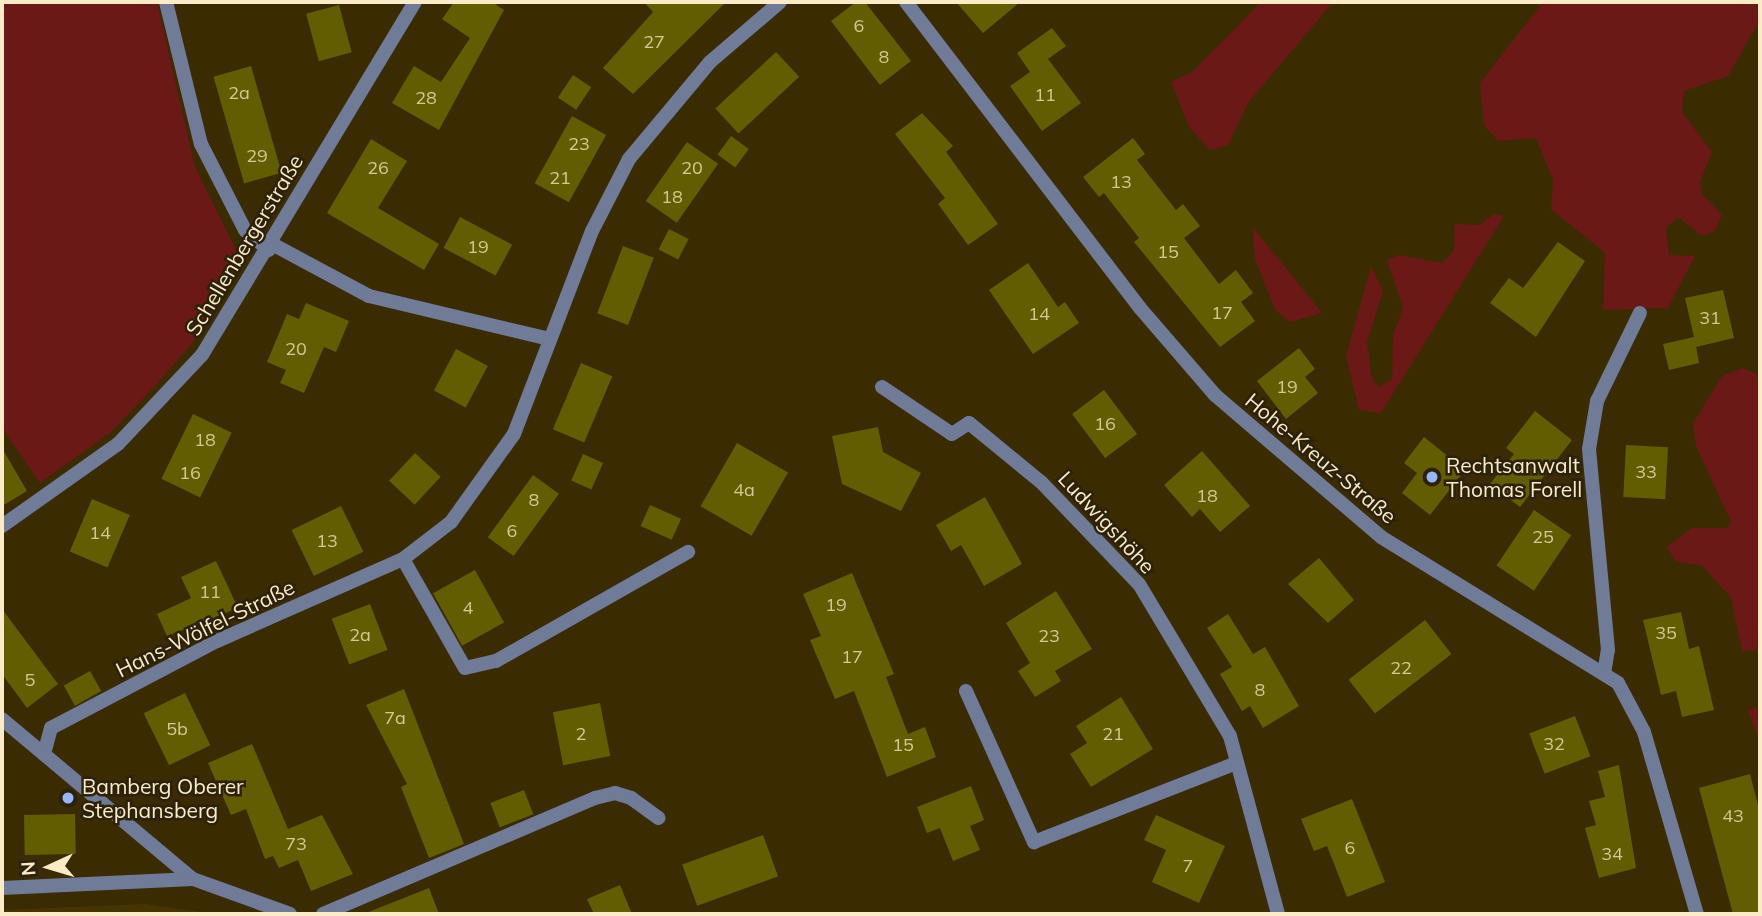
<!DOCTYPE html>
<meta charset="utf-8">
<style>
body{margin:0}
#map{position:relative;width:1762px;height:916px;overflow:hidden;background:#3b2b00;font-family:Mulish,sans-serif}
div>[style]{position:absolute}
.built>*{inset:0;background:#463403}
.green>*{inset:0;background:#6a1917}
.building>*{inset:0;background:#625e00;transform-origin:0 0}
.lane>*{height:14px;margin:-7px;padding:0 7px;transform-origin:7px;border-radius:7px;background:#6f7b97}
.street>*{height:14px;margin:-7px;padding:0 7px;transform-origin:7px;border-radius:7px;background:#6f7b97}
.dots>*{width:19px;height:19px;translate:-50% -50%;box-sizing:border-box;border:4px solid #2c220a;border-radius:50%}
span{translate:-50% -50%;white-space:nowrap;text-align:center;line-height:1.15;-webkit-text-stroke:5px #2c220a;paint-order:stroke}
.number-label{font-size:18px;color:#d5c895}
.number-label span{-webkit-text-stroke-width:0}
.street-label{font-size:21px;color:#fbebc7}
.poi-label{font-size:21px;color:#fbebc7}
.left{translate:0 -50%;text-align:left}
.frame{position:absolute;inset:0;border:4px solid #fbebc7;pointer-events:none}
.north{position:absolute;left:14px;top:832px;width:70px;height:70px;-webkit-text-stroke:5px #2c220a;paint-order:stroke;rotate:266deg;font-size:19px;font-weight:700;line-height:28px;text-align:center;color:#fbebc7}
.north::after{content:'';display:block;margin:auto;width:24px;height:32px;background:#fbebc7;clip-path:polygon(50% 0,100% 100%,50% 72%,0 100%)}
</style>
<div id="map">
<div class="built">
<div style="clip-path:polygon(145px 904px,215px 914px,2px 914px,2px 910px)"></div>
</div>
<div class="green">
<div style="clip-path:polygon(2px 2px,157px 2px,195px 167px,242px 262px,193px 342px,157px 384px,111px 432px,40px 483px,2px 428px)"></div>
<div style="clip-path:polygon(1261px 2px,1333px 2px,1248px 103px,1228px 145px,1210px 150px,1189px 127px,1171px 82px,1192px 72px)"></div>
<div style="clip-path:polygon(1543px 2px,1760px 2px,1760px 20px,1728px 76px,1684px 91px,1682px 112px,1712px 152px,1700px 182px,1702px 194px,1722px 215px,1715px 231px,1702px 236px,1678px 217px,1666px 228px,1669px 255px,1695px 256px,1668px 308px,1603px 310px,1605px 253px,1551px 209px,1553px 180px,1536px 138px,1498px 141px,1484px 125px,1480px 83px)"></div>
<div style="clip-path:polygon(1494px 214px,1504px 216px,1381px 413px,1359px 410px,1346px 356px,1371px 266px,1383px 291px,1367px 342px,1372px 379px,1379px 387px,1392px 379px,1393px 335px,1403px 308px,1387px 260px,1399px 255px,1442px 263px,1454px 251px,1455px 224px,1479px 225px)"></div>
<div style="clip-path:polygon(1252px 227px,1286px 268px,1322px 313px,1290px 322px,1275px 310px,1255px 259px)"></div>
<div style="clip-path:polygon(1742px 368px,1760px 375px,1760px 650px,1742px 651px,1731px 598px,1702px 565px,1676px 562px,1667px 547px,1692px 528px,1727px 528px,1731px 522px,1696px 446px,1693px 423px,1722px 376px)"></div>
<div style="clip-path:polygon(1760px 706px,1760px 743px,1748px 710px)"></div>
</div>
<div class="building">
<div style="clip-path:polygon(454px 2px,492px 2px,504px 10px,439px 130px,392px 103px,414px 66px,441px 82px,470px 38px,442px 19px)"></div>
<div style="clip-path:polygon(644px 2px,726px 2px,633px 94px,603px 68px,653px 12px)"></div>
<div style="clip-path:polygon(856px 2px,865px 2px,911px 61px,880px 85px,831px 21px)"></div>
<div style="clip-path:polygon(956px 2px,1020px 2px,983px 33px)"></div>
<div style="left:339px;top:5px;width:49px;height:34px;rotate:75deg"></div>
<div style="clip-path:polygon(1052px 28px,1066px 46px,1048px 59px,1081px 103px,1042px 131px,1010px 86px,1030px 72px,1017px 53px)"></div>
<div style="left:776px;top:52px;width:34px;height:83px;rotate:47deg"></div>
<div style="left:251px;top:66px;width:111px;height:39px;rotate:74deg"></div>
<div style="left:573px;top:75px;width:22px;height:27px;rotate:34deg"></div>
<div style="clip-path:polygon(922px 113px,953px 146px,946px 152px,998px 224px,968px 245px,938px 204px,945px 198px,895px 134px)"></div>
<div style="left:572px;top:116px;width:39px;height:77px;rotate:29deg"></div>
<div style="left:731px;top:136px;width:22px;height:23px;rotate:36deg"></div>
<div style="clip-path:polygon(1133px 138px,1145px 154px,1137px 160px,1176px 210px,1183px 204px,1200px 226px,1184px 238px,1219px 284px,1236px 270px,1253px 293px,1241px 302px,1255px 321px,1220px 347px,1134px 242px,1139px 238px,1104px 193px,1099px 197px,1083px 177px)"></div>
<div style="clip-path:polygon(371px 139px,407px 161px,378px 208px,439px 244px,424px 270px,327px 213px)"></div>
<div style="left:687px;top:142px;width:38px;height:72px;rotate:35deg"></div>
<div style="left:460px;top:217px;width:59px;height:35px;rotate:28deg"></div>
<div style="left:669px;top:229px;width:22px;height:23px;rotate:27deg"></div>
<div style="clip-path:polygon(1558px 242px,1585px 261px,1536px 337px,1490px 303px,1509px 278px,1523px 288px)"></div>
<div style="left:623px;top:246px;width:33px;height:72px;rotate:21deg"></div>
<div style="clip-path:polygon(1028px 263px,1058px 307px,1065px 302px,1079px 323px,1033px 354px,989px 290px)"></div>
<div style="clip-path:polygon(1723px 290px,1734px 338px,1696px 347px,1695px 340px,1699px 363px,1669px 370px,1663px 344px,1694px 337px,1685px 298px)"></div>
<div style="clip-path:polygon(306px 303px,349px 321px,336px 352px,324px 347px,304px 393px,280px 383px,286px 370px,267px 362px,287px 314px,299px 319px)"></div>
<div style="clip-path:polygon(1299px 348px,1315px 369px,1305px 377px,1318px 393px,1286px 419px,1257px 381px)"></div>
<div style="left:456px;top:349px;width:36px;height:47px;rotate:28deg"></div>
<div style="left:581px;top:363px;width:34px;height:72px;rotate:23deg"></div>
<div style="left:1104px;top:390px;width:55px;height:40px;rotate:53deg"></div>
<div style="clip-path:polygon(1535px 411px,1572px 440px,1520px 507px,1490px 484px,1514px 454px,1506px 448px)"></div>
<div style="left:193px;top:414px;width:43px;height:72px;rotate:26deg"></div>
<div style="clip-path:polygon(878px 427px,883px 452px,921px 473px,901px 511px,842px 484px,832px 436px)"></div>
<div style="clip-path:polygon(1424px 437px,1465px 470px,1430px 515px,1402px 493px,1417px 473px,1404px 463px)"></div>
<div style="left:737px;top:443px;width:59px;height:73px;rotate:30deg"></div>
<div style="left:1626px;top:445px;width:42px;height:52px;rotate:3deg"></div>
<div style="clip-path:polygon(2px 448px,27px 491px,2px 506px)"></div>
<div style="clip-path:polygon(1202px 451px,1250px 506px,1220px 532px,1200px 509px,1192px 517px,1164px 485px)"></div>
<div style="left:415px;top:453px;width:35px;height:38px;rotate:43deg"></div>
<div style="left:583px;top:454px;width:22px;height:29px;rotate:24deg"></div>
<div style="left:533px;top:475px;width:32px;height:77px;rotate:36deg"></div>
<div style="clip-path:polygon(985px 497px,1022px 564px,984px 586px,961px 545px,951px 551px,936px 525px)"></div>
<div style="left:92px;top:499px;width:41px;height:57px;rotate:23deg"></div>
<div style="left:650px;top:505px;width:34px;height:23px;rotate:24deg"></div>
<div style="left:341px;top:506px;width:51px;height:55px;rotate:64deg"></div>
<div style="left:1534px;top:510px;width:45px;height:67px;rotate:34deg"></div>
<div style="clip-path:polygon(1319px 558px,1354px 600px,1328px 623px,1288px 584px)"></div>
<div style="clip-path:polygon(216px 561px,238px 608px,167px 636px,157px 614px,191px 598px,181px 577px)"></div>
<div style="left:475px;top:570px;width:60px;height:48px;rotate:61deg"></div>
<div style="clip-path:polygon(852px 573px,894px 674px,886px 677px,908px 734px,925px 727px,936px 757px,887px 777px,854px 691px,835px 699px,810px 640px,821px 636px,803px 594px)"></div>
<div style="clip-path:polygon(1056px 591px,1092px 649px,1055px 671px,1061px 681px,1035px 697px,1018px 671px,1030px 663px,1006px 623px)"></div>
<div style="left:370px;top:604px;width:49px;height:41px;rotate:69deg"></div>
<div style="clip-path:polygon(2px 609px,58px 684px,27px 708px,2px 674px)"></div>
<div style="clip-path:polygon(1681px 612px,1689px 649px,1699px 646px,1714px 710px,1682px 717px,1676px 691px,1661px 695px,1643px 620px)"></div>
<div style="clip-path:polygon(1228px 614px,1253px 654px,1265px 647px,1299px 706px,1263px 728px,1250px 706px,1242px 711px,1220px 674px,1232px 667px,1207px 628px)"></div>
<div style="left:1425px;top:620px;width:43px;height:97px;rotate:52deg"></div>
<div style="left:90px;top:671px;width:23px;height:30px;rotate:61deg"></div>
<div style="clip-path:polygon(404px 689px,464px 844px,429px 858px,401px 787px,407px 784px,366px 705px)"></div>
<div style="left:185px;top:693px;width:58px;height:46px;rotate:64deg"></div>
<div style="clip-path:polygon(1121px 697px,1153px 749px,1091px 787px,1070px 754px,1087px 743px,1076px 726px)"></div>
<div style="left:600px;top:703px;width:54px;height:48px;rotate:79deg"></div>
<div style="left:1575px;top:716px;width:43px;height:49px;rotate:69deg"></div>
<div style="clip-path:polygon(252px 744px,288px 829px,322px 815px,353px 874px,311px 891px,298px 860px,279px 868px,273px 856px,265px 859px,246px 809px,231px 815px,208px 763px)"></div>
<div style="clip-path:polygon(1619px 765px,1636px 868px,1599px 878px,1585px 828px,1596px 825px,1589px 801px,1605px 797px,1598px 771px)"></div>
<div style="clip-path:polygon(1750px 774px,1760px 813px,1760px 914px,1733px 914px,1699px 788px)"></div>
<div style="clip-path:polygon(971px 786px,984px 820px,970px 826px,980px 850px,953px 861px,940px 828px,927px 833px,917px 807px)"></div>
<div style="left:524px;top:790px;width:26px;height:36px;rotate:69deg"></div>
<div style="clip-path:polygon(1352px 799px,1385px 882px,1347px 897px,1327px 846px,1314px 851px,1301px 819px)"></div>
<div style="left:75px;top:814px;width:40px;height:51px;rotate:89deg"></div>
<div style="clip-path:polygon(1156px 815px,1225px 846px,1199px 903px,1152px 882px,1166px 850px,1144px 840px)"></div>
<div style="left:763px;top:835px;width:44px;height:86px;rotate:70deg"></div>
<div style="clip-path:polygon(620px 885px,632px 914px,594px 914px,587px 899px)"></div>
<div style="clip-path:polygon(429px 888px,439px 914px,366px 914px,366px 913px)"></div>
</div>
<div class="lane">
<div style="left:1604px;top:674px;width:24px;rotate:-81deg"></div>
<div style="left:1608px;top:650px;width:202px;rotate:-95.4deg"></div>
<div style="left:1589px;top:449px;width:49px;rotate:-80.5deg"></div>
<div style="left:1597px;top:401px;width:98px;rotate:-64deg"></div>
<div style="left:44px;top:754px;width:27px;rotate:-75deg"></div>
<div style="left:51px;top:728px;width:187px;rotate:-27.7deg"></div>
<div style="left:217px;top:641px;width:203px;rotate:-23.8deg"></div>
<div style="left:403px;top:559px;width:125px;rotate:60.4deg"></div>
<div style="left:465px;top:668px;width:32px;rotate:-13deg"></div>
<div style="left:496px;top:661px;width:221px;rotate:-29.6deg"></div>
<div style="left:323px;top:914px;width:296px;rotate:-23.1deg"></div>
<div style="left:595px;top:798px;width:21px;rotate:-14deg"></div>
<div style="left:615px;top:793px;width:17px;rotate:17deg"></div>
<div style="left:631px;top:798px;width:34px;rotate:36deg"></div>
</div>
<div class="street">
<div style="left:166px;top:2px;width:146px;rotate:76.2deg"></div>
<div style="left:201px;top:144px;width:97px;rotate:62.9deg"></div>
<div style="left:245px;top:230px;width:31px;rotate:40deg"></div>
<div style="left:906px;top:2px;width:385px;rotate:52.6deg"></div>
<div style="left:1140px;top:308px;width:115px;rotate:49.2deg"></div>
<div style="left:1215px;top:395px;width:218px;rotate:40.5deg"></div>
<div style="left:1381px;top:537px;width:278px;rotate:31.6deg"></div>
<div style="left:1618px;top:683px;width:55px;rotate:62deg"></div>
<div style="left:1644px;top:732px;width:190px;rotate:73.8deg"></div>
<div style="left:272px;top:244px;width:110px;rotate:28.2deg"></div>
<div style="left:369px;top:296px;width:186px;rotate:13.4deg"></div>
<div style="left:882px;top:387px;width:84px;rotate:33.9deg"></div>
<div style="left:952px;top:434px;width:20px;rotate:-33deg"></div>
<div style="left:969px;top:423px;width:94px;rotate:39.4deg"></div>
<div style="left:1042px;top:483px;width:140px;rotate:46.2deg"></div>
<div style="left:1139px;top:584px;width:177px;rotate:59.1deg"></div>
<div style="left:1230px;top:736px;width:184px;rotate:74.9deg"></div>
<div style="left:2px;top:526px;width:142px;rotate:-35.3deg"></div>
<div style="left:118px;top:444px;width:122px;rotate:-46.7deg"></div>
<div style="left:202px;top:355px;width:412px;rotate:-58.9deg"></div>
<div style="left:403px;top:559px;width:61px;rotate:-37.6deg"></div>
<div style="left:451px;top:522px;width:108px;rotate:-54.4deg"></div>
<div style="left:514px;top:434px;width:217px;rotate:-69deg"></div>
<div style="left:592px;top:231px;width:81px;rotate:-62.8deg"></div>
<div style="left:629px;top:159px;width:126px;rotate:-50.1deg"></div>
<div style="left:710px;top:62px;width:92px;rotate:-40.6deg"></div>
<div style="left:966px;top:691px;width:166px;rotate:65.8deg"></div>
<div style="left:1034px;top:842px;width:218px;rotate:-21.3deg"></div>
<div style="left:2px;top:719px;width:249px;rotate:40deg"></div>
<div style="left:2px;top:888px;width:191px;rotate:-2.7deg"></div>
<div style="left:193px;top:879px;width:103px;rotate:19.8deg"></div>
</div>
<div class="dots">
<div style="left:1432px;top:477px;background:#98b6fd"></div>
<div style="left:68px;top:798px;background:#98b6fd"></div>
</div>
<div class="number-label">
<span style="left:859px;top:26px">6</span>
<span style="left:654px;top:42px">27</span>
<span style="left:884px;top:57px">8</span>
<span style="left:239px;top:93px">2a</span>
<span style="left:1045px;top:95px">11</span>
<span style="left:426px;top:98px">28</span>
<span style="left:579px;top:144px">23</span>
<span style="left:257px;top:156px">29</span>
<span style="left:378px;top:168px">26</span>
<span style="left:692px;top:168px">20</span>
<span style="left:560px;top:178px">21</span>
<span style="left:1121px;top:182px">13</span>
<span style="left:672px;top:197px">18</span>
<span style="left:478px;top:247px">19</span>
<span style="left:1168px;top:252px">15</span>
<span style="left:1222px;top:313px">17</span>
<span style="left:1039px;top:314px">14</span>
<span style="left:1710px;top:318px">31</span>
<span style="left:296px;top:349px">20</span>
<span style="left:1287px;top:387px">19</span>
<span style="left:1105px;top:424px">16</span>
<span style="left:205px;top:440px">18</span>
<span style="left:1646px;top:472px">33</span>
<span style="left:190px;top:473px">16</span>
<span style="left:744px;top:490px">4a</span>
<span style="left:1207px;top:496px">18</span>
<span style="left:534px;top:500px">8</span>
<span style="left:512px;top:531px">6</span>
<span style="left:100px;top:533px">14</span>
<span style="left:1543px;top:537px">25</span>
<span style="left:327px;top:541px">13</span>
<span style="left:210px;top:592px">11</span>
<span style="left:836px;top:605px">19</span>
<span style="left:468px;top:608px">4</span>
<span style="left:1666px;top:633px">35</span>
<span style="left:360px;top:635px">2a</span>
<span style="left:1049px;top:636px">23</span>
<span style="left:852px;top:657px">17</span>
<span style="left:1401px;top:668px">22</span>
<span style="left:30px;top:680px">5</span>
<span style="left:1260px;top:690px">8</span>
<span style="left:395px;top:718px">7a</span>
<span style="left:177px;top:729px">5b</span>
<span style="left:581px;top:734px">2</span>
<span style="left:1113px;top:734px">21</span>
<span style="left:1554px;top:744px">32</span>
<span style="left:903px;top:745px">15</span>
<span style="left:1733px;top:816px">43</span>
<span style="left:296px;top:844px">73</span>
<span style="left:1350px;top:848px">6</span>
<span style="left:1612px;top:854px">34</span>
<span style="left:1188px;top:866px">7</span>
</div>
<div class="street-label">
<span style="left:244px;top:245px;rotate:-59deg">Schellenbergerstraße</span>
<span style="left:1321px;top:458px;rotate:40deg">Hohe-Kreuz-Straße</span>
<span style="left:1107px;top:522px;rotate:47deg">Ludwigshöhe</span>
<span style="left:205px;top:628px;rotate:-26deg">Hans-Wölfel-Straße</span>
</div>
<div class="poi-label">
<span class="left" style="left:1446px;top:477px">Rechtsanwalt<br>Thomas Forell</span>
<span class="left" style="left:82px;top:798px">Bamberg Oberer<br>Stephansberg</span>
</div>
<div class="frame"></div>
<div class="north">N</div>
</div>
